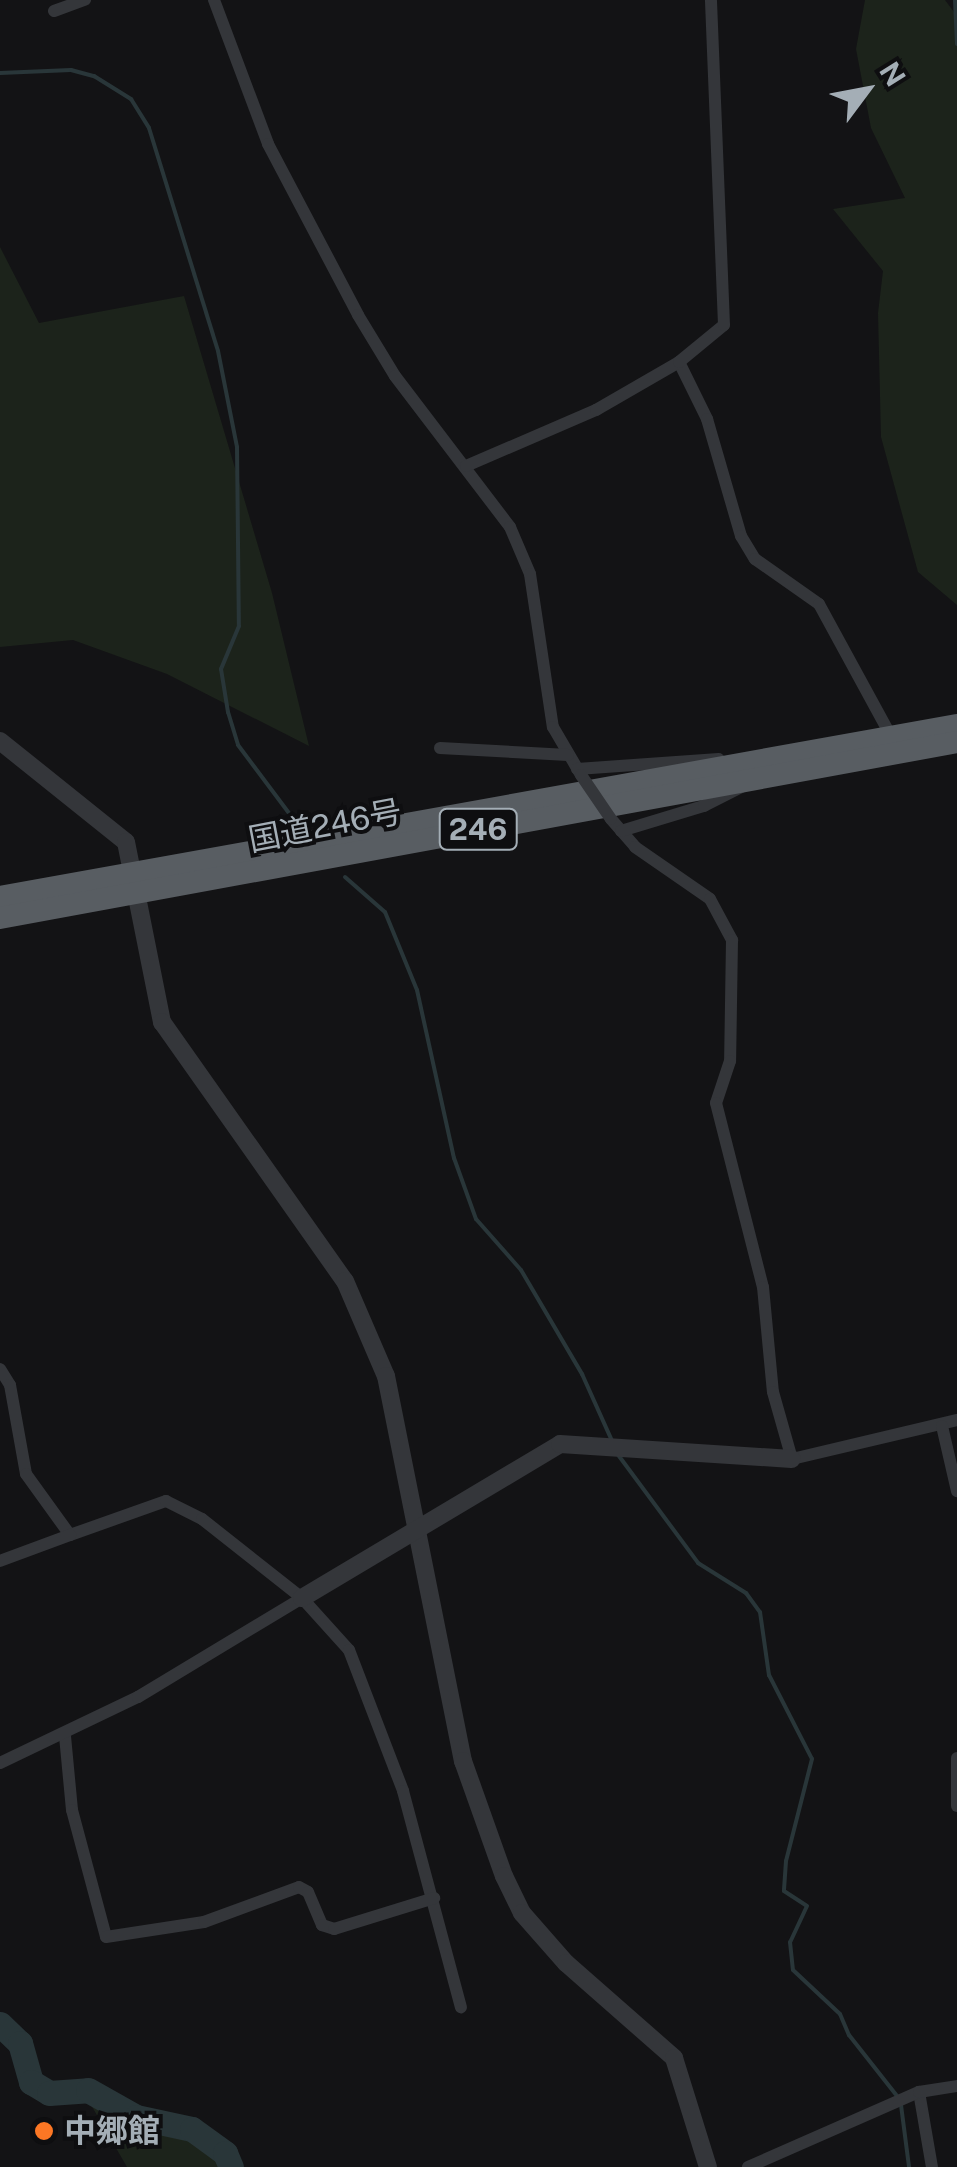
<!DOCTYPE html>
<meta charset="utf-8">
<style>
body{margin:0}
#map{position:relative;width:957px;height:2167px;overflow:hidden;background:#131315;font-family:"Public Sans","Noto Sans JP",sans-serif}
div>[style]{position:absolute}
.green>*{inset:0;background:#1c231b}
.stream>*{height:4px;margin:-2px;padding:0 2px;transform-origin:2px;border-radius:2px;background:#293639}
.river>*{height:25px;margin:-12.5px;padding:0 12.5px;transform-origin:12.5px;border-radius:12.5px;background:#293639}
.minor>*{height:12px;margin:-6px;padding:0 6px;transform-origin:6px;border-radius:6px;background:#34363a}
.tertiary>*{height:18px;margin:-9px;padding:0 9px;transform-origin:9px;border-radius:9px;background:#34363a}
.trunk>*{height:22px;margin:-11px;padding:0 11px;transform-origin:11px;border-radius:11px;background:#585d62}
.minor-bridge>*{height:12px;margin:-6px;padding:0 6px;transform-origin:6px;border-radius:6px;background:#34363a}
.dots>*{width:28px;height:28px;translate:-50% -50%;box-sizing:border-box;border:5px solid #0e0e10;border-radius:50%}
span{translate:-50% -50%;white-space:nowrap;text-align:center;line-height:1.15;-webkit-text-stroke:8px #0e0e10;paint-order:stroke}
.shield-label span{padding:2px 8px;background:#0e0e10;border:2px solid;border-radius:8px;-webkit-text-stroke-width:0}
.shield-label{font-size:30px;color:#a4aeb6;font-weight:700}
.street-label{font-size:32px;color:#a4aeb6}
.poi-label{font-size:32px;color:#a4aeb6;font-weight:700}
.left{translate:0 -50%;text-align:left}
.north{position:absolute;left:817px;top:40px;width:100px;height:100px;-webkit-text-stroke:8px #0e0e10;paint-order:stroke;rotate:58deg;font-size:28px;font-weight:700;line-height:40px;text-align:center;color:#a4aeb6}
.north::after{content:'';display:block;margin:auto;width:35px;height:45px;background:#a4aeb6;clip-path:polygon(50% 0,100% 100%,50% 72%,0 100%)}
</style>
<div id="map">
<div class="green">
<div style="clip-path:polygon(865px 0,945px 0,957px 16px,957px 605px,918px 572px,881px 437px,878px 313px,883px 271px,833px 209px,905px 198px,871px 128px,856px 49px)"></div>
<div style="clip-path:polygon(0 247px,39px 323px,184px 296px,272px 593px,309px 746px,167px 674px,73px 640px,0 647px)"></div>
<div style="clip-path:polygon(87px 2098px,138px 2126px,205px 2146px,221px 2167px,127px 2167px)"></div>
</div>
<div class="stream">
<div style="left:955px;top:0;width:44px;rotate:87.4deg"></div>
<div style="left:0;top:73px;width:71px;rotate:-2.4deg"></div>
<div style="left:71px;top:70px;width:24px;rotate:15deg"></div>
<div style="left:94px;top:76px;width:44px;rotate:31.9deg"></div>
<div style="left:131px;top:99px;width:34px;rotate:58deg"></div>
<div style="left:149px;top:128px;width:233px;rotate:72.8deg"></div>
<div style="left:218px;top:351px;width:98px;rotate:78.8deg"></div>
<div style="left:237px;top:447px;width:179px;rotate:89.4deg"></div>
<div style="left:239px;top:626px;width:47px;rotate:112.7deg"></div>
<div style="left:221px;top:669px;width:44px;rotate:80.8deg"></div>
<div style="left:228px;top:712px;width:34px;rotate:73deg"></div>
<div style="left:238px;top:745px;width:99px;rotate:53.2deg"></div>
<div style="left:345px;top:877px;width:53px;rotate:41.2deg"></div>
<div style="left:385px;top:912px;width:84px;rotate:67.7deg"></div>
<div style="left:417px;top:990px;width:172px;rotate:77.6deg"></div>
<div style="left:454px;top:1158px;width:65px;rotate:70.2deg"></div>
<div style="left:476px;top:1219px;width:68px;rotate:48.6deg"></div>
<div style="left:521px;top:1270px;width:121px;rotate:59.6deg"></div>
<div style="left:582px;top:1374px;width:76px;rotate:65.8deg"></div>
<div style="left:616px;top:1452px;width:138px;rotate:53.5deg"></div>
<div style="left:698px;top:1563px;width:57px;rotate:32deg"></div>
<div style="left:746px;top:1593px;width:24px;rotate:54deg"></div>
<div style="left:760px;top:1612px;width:64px;rotate:81.9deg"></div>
<div style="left:769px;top:1675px;width:94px;rotate:62.9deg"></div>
<div style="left:812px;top:1759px;width:105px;rotate:104.3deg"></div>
<div style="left:786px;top:1861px;width:30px;rotate:94deg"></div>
<div style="left:784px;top:1891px;width:27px;rotate:33deg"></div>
<div style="left:807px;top:1906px;width:40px;rotate:115deg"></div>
<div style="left:790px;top:1942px;width:28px;rotate:84deg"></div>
<div style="left:793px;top:1970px;width:64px;rotate:43.1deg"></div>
<div style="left:840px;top:2014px;width:23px;rotate:67deg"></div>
<div style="left:849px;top:2035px;width:78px;rotate:51.8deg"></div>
<div style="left:901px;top:2105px;width:63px;rotate:82.6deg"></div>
</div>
<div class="river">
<div style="left:0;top:2024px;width:28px;rotate:44deg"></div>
<div style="left:20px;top:2043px;width:41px;rotate:74.2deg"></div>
<div style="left:31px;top:2082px;width:21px;rotate:31deg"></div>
<div style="left:49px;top:2093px;width:39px;rotate:-4deg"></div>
<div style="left:88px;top:2090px;width:55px;rotate:29.4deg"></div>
<div style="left:136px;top:2117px;width:57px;rotate:12.1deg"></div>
<div style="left:192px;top:2129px;width:41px;rotate:36deg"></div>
<div style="left:225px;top:2153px;width:15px;rotate:67deg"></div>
</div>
<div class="minor">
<div style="left:214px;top:0;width:154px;rotate:69.4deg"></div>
<div style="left:268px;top:144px;width:193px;rotate:62.2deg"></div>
<div style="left:358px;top:315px;width:71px;rotate:58.8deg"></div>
<div style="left:395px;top:376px;width:190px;rotate:52.7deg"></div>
<div style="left:510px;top:527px;width:51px;rotate:66.9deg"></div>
<div style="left:530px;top:574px;width:155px;rotate:81.5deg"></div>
<div style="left:553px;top:727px;width:56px;rotate:59.7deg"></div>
<div style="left:54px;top:11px;width:33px;rotate:-20deg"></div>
<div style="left:679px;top:362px;width:64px;rotate:63.8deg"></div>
<div style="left:707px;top:419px;width:122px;rotate:73.8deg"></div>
<div style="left:741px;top:536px;width:27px;rotate:59deg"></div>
<div style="left:755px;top:559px;width:78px;rotate:35.1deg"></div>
<div style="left:819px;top:604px;width:153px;rotate:61.4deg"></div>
<div style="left:466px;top:466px;width:142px;rotate:-23.3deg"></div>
<div style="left:596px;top:410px;width:96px;rotate:-30deg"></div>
<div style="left:679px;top:362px;width:58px;rotate:-39.4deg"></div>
<div style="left:724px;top:325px;width:325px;rotate:-92.3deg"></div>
<div style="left:440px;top:748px;width:128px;rotate:3.1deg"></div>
<div style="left:577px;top:769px;width:142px;rotate:-4deg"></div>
<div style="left:611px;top:819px;width:37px;rotate:49deg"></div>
<div style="left:635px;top:847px;width:91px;rotate:34.7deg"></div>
<div style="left:710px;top:899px;width:47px;rotate:61.8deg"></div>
<div style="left:732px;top:940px;width:121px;rotate:90.9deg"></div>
<div style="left:730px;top:1061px;width:44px;rotate:108.4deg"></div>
<div style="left:716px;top:1103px;width:190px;rotate:75.7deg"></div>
<div style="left:763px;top:1287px;width:105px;rotate:84.6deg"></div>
<div style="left:773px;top:1392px;width:70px;rotate:74.2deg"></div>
<div style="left:792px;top:1459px;width:170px;rotate:-13.3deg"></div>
<div style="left:621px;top:831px;width:87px;rotate:-16.8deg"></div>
<div style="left:704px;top:806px;width:46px;rotate:-27.1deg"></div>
<div style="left:0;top:1369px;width:19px;rotate:58deg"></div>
<div style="left:10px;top:1385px;width:90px;rotate:79.8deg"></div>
<div style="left:26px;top:1474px;width:75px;rotate:54.2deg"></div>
<div style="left:70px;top:1535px;width:102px;rotate:-19.5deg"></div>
<div style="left:166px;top:1501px;width:40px;rotate:26.6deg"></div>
<div style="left:202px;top:1519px;width:127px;rotate:38.3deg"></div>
<div style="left:302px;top:1598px;width:70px;rotate:47.9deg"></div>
<div style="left:349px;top:1650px;width:151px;rotate:69deg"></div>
<div style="left:403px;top:1791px;width:224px;rotate:75deg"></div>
<div style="left:942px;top:1426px;width:67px;rotate:77deg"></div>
<div style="left:0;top:1561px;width:75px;rotate:-20.4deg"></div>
<div style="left:65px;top:1736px;width:74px;rotate:84.6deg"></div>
<div style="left:72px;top:1810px;width:131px;rotate:75deg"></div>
<div style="left:106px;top:1937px;width:99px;rotate:-8.7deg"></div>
<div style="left:204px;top:1922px;width:101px;rotate:-20.2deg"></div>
<div style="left:299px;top:1887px;width:10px;rotate:29deg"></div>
<div style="left:308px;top:1892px;width:36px;rotate:67deg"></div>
<div style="left:322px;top:1925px;width:13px;rotate:18deg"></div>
<div style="left:334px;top:1929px;width:105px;rotate:-17.2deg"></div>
<div style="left:957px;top:1758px;width:48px;rotate:90deg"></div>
<div style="left:0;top:1763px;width:153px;rotate:-25.6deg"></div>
<div style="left:138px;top:1697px;width:192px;rotate:-31.1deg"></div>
<div style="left:919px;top:2092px;width:76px;rotate:80.2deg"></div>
<div style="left:748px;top:2167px;width:187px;rotate:-23.7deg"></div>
<div style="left:919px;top:2092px;width:38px;rotate:-9deg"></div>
</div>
<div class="tertiary">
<div style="left:0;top:741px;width:161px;rotate:38.7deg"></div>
<div style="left:126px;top:842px;width:184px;rotate:78.7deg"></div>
<div style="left:162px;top:1022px;width:317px;rotate:54.8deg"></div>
<div style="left:345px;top:1281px;width:103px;rotate:66.7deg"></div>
<div style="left:386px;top:1376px;width:393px;rotate:78.7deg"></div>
<div style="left:463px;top:1761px;width:122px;rotate:70.4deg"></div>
<div style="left:504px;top:1876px;width:41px;rotate:64.1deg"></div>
<div style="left:522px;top:1913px;width:67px;rotate:48.7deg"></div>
<div style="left:566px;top:1963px;width:144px;rotate:41.3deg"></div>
<div style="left:674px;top:2058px;width:114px;rotate:72.7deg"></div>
<div style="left:302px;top:1598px;width:300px;rotate:-30.8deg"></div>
<div style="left:560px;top:1444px;width:232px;rotate:3.7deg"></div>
</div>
<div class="trunk">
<div style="left:0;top:897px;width:972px;rotate:-10.19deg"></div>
<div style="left:0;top:918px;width:973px;rotate:-10.42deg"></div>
</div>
<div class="minor-bridge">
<div style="left:581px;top:775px;width:53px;rotate:55.7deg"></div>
</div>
<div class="dots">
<div style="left:44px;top:2131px;background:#fc7724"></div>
</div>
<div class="shield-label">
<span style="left:478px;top:829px">246</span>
</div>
<div class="street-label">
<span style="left:325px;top:826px;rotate:-11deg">国道246号</span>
</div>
<div class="poi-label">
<span class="left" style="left:64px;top:2131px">中郷館</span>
</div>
<div class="north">N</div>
</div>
